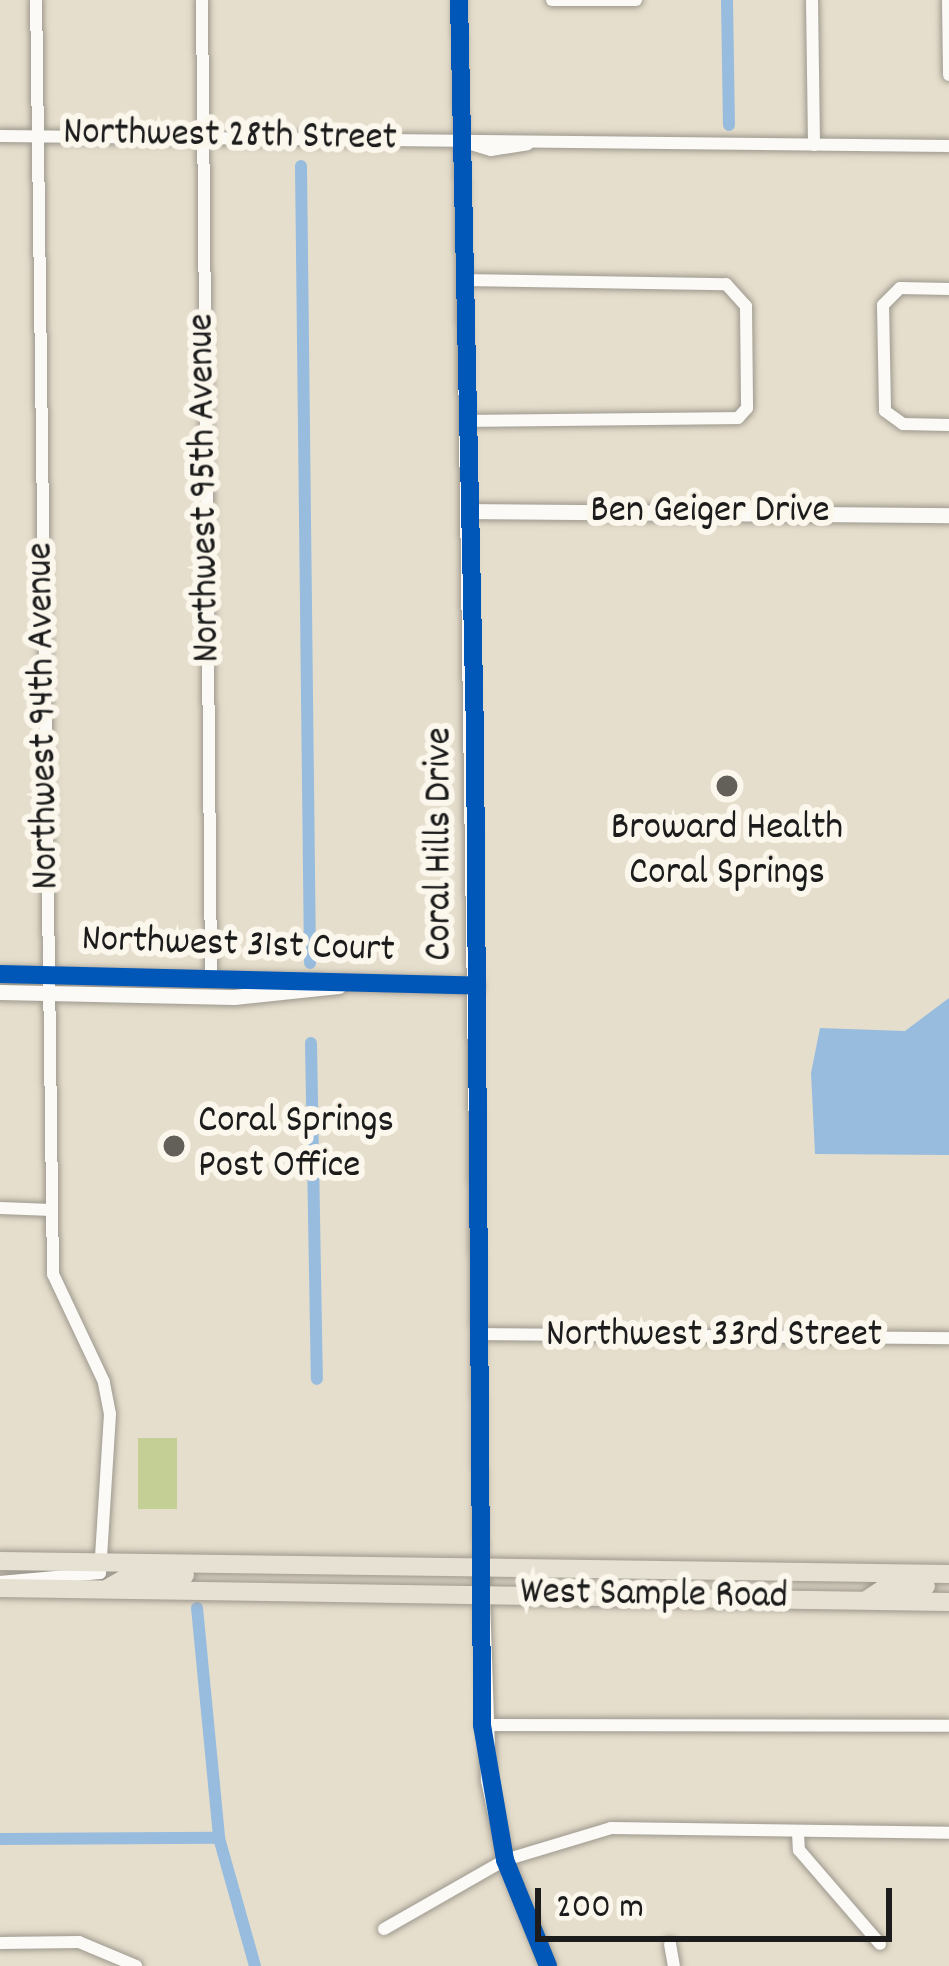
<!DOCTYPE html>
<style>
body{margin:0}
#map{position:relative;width:949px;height:1966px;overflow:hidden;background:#e6decc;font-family:Dekko,sans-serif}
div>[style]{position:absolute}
.green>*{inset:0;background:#c3cf95;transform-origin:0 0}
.water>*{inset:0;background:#98bcde}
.canal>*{height:12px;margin:-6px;padding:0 6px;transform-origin:6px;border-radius:6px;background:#98bcde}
.roads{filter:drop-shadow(0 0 3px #9d988e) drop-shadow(0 0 3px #9d988e)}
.minor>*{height:12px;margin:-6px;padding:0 6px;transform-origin:6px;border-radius:6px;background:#fbfaf7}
.tertiary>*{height:15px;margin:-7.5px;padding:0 7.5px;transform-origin:7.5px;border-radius:7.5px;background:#fbfaf7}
.primary>*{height:18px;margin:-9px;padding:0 9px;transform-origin:9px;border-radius:9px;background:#e7e1d3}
.cycleway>*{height:18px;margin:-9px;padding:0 9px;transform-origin:9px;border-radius:9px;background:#0057b8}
.dots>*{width:33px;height:33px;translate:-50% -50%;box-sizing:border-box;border:6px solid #fbf7ec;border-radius:50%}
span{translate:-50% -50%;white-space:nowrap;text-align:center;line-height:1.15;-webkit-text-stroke:12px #fbf7ec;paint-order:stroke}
.street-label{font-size:39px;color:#1c1c1c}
.poi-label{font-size:39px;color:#1c1c1c}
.left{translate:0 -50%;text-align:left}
.scale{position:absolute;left:535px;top:1888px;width:357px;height:54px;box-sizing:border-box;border:6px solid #1c1c1c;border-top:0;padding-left:15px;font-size:36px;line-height:42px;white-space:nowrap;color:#1c1c1c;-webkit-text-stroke:9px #fbf7ec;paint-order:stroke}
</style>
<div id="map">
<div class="green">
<div style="left:138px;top:1438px;width:39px;height:71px"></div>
</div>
<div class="water">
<div style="clip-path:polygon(949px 998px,949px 1155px,815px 1154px,811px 1073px,820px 1028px,905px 1031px)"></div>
</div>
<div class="canal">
<div style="left:727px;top:0;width:125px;rotate:89.1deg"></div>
<div style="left:301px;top:166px;width:797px;rotate:89.35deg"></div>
<div style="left:311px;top:1043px;width:336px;rotate:89deg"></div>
<div style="left:197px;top:1608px;width:231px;rotate:84.5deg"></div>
<div style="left:219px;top:1838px;width:133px;rotate:74.3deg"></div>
<div style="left:0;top:1839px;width:219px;rotate:-0.3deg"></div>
</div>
<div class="roads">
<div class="minor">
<div style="left:202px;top:0;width:976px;rotate:89.47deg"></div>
<div style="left:459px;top:0;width:1568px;rotate:89.2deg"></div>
<div style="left:552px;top:0;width:84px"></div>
<div style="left:812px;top:0;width:145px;rotate:89.2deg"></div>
<div style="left:948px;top:0;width:75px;rotate:89.2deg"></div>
<div style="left:0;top:136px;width:949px;rotate:0.6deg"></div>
<div style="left:461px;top:141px;width:31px;rotate:17deg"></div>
<div style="left:491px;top:150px;width:37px;rotate:-9deg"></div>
<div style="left:463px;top:280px;width:263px;rotate:0.9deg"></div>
<div style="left:726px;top:284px;width:30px;rotate:48deg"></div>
<div style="left:746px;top:306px;width:102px;rotate:89.4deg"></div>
<div style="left:747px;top:408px;width:13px;rotate:132deg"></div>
<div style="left:738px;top:418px;width:271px;rotate:179.4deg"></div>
<div style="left:949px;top:289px;width:49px;rotate:-178.8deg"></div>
<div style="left:900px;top:288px;width:24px;rotate:135deg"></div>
<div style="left:883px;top:305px;width:106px;rotate:88.9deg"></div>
<div style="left:885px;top:411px;width:22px;rotate:36deg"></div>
<div style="left:903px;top:424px;width:46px;rotate:1.2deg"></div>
<div style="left:0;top:1208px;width:52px;rotate:2.2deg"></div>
<div style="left:479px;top:1334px;width:470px;rotate:0.5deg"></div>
<div style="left:0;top:1582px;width:100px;rotate:-5.1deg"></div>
<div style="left:100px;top:1573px;width:159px;rotate:-86.4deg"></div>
<div style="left:110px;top:1414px;width:33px;rotate:-101deg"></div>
<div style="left:104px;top:1382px;width:119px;rotate:-115.3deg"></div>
<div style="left:53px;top:1274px;width:1274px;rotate:-90.76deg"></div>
<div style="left:482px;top:1725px;width:467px;rotate:0.1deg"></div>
<div style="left:798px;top:1833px;width:17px;rotate:87deg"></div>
<div style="left:799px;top:1850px;width:124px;rotate:49.2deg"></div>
<div style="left:384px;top:1929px;width:139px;rotate:-29.7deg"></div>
<div style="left:505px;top:1860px;width:111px;rotate:-16.8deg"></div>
<div style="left:611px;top:1828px;width:338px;rotate:0.8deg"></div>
<div style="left:0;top:1943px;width:79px;rotate:-0.7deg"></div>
<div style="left:79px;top:1942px;width:62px;rotate:22.8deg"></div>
<div style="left:670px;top:1944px;width:22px;rotate:80deg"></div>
</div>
<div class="tertiary">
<div style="left:470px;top:511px;width:479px;rotate:0.5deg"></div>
<div style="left:0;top:974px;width:475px;rotate:1.4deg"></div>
<div style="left:0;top:992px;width:234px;rotate:1.2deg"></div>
<div style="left:234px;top:997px;width:105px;rotate:-6deg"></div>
<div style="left:481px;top:1568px;width:212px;rotate:88.1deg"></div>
<div style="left:488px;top:1780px;width:82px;rotate:78deg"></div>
<div style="left:505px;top:1860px;width:114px;rotate:67.9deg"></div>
</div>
<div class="primary">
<div style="left:0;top:1561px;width:949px;rotate:0.78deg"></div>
<div style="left:0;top:1588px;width:949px;rotate:0.85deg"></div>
<div style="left:108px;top:1588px;width:24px;rotate:-30deg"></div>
<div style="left:129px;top:1576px;width:56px;rotate:-1deg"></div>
<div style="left:868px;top:1599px;width:22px;rotate:-34deg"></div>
<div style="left:886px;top:1587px;width:40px;rotate:-1.4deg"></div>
</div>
</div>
<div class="cycleway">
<div style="left:459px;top:0;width:735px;rotate:88.75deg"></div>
<div style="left:475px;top:735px;width:990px;rotate:89.59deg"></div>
<div style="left:482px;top:1725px;width:137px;rotate:80.3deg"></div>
<div style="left:505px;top:1860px;width:114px;rotate:67.9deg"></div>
<div style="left:0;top:974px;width:475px;rotate:1.4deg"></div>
</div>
<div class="dots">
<div style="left:727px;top:786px;background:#63605a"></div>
<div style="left:174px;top:1146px;background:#63605a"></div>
</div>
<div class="street-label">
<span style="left:230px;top:138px;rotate:1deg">Northwest 28th Street</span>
<span style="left:207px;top:488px;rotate:-91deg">Northwest 95th Avenue</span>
<span style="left:710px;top:513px">Ben Geiger Drive</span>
<span style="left:46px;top:716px;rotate:-91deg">Northwest 94th Avenue</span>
<span style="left:442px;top:844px;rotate:-90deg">Coral Hills Drive</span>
<span style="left:238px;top:947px;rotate:2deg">Northwest 31st Court</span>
<span style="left:714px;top:1337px">Northwest 33rd Street</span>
<span style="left:654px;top:1597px;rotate:1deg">West Sample Road</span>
</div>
<div class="poi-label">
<span style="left:727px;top:853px">Broward Health<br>Coral Springs</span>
<span class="left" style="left:198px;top:1146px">Coral Springs<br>Post Office</span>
</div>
<div class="scale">200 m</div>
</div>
